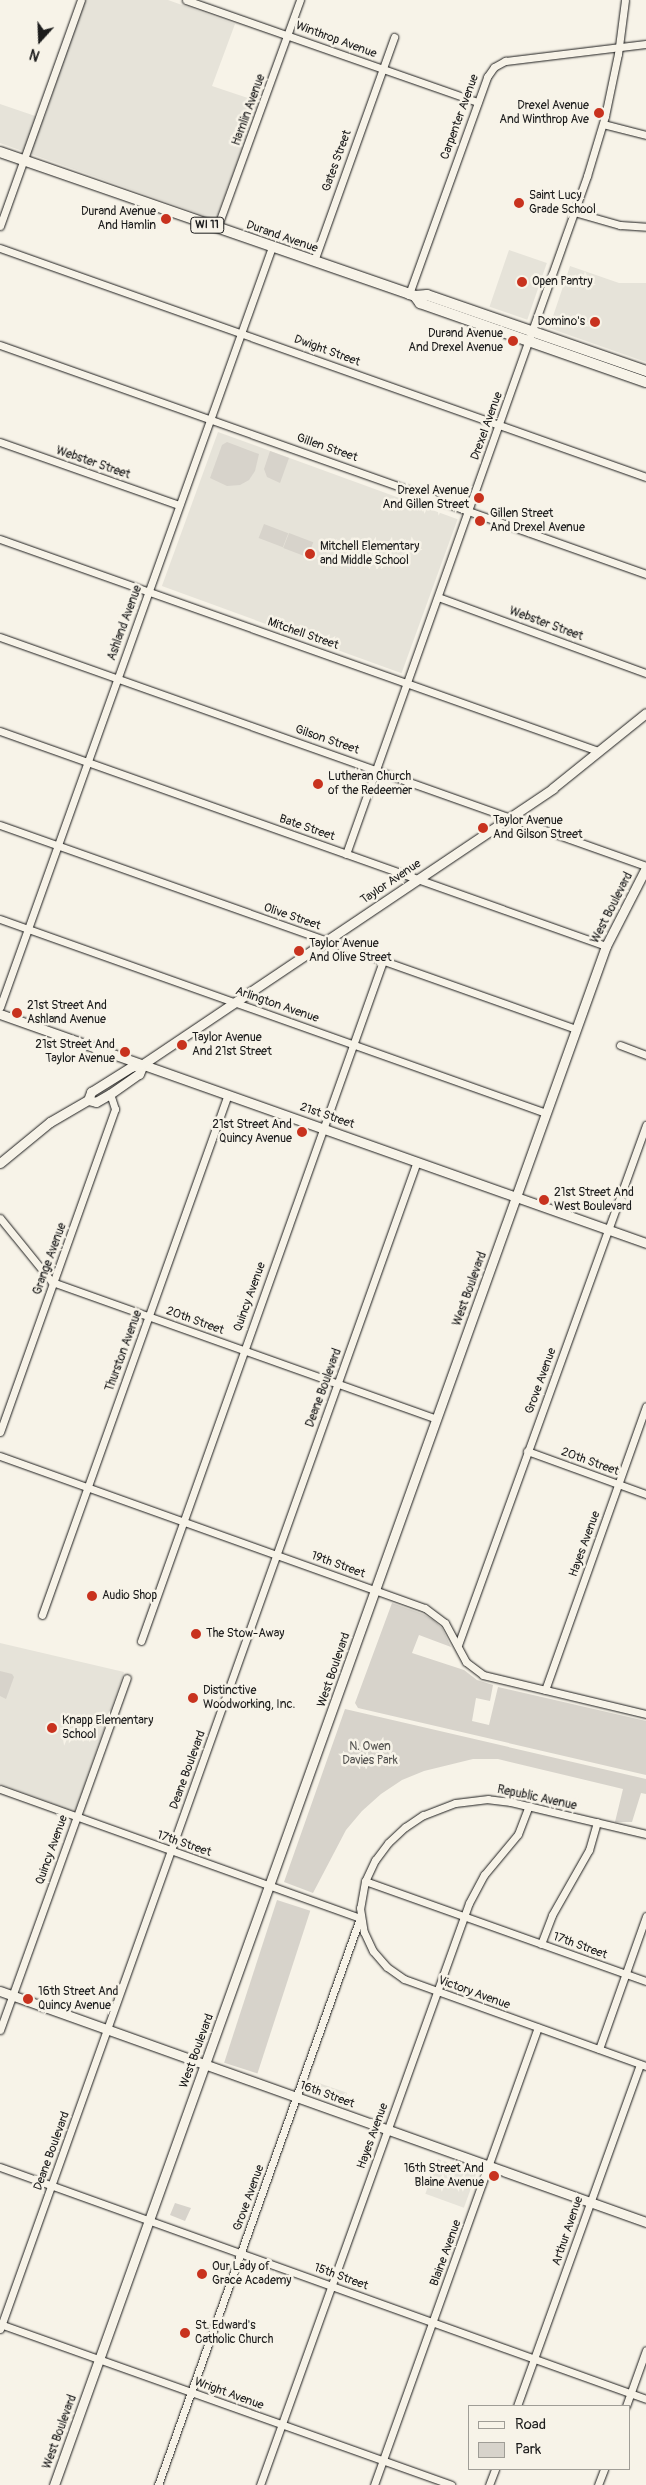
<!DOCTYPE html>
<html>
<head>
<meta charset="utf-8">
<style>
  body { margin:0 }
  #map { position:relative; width:646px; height:2485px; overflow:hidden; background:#f7f3e8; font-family:Pangolin,sans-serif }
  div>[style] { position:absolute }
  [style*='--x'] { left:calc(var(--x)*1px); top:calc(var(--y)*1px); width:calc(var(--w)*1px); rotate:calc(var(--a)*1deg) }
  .built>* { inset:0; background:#e6e3d9; transform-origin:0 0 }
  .green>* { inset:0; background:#d7d3cb; transform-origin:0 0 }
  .roads { filter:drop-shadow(0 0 1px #1c1c1c) drop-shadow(0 0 1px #1c1c1c) }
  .minor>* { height:7px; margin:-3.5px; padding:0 3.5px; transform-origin:3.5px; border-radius:3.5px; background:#f7f3e8 }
  .tertiary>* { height:9px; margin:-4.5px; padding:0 4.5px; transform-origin:4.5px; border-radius:4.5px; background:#f7f3e8 }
  .primary>* { height:10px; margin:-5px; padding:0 5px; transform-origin:5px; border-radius:5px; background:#f7f3e8 }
  .dots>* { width:14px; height:14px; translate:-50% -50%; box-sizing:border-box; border:2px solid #f7f3e8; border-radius:50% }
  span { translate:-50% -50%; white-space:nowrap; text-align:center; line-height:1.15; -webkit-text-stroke:5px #f7f3e8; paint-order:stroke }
  .shield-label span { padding:1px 4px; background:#f7f3e8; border:1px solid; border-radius:4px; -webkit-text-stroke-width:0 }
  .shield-label { font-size:11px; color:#1c1c1c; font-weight:700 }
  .street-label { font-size:12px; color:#1c1c1c }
  .poi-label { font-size:12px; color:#1c1c1c }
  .right { translate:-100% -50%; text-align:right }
  .left { translate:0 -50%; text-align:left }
  .park-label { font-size:12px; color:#545351 }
  .legend { position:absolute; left:468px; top:2405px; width:162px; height:65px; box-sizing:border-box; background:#f7f3e8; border:1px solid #9f9d96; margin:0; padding:6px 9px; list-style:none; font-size:15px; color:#1c1c1c }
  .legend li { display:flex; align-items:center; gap:10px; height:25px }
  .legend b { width:25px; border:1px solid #9f9d96 }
  .north { position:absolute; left:15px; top:15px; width:50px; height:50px; -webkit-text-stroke:4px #f7f3e8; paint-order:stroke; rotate:200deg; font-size:14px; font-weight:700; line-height:20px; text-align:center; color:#1c1c1c }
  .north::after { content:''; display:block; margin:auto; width:18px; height:22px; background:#1c1c1c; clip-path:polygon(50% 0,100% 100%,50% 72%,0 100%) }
</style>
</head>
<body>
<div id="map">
  <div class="built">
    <i style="clip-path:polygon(84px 0,168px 0,235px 24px,212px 86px,260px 102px,217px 216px,209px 217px,0 143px,0 104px,44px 119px)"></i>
    <i style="left:509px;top:250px;width:40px;height:60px;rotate:19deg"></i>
    <i style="clip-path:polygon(570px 266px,619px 283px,646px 283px,646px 362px,549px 328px)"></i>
    <i style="left:218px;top:432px;width:255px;height:164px;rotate:20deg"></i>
    <i style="clip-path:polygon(0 1643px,124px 1672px,76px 1809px,73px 1811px,0 1784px)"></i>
    <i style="left:313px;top:2081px;width:36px;height:13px;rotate:19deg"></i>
    <i style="left:438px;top:2159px;width:41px;height:37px;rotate:20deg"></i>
  </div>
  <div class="green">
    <i style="clip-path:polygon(227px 442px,259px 454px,255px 471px,249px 480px,240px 485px,227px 486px,210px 478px,222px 445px)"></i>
    <i style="clip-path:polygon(270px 451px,289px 458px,280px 483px,267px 477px,264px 469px)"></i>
    <i style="left:264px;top:524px;width:26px;height:15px;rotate:21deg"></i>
    <i style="left:289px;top:533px;width:26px;height:16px;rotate:21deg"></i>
    <i style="clip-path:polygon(392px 1603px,423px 1614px,433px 1620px,442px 1628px,451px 1647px,419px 1635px,412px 1653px,464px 1670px,477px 1680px,493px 1685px,490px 1701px,476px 1698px,472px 1721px,489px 1725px,498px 1687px,646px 1721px,646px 1775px,358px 1708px,355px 1703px)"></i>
    <i style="clip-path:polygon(0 1671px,12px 1674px,14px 1677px,6px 1699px,0 1696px)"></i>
    <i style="clip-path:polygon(345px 1709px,646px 1779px,646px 1794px,641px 1793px,632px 1822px,615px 1822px,623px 1789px,498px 1759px,473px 1759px,424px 1771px,402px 1780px,381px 1794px,362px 1811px,346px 1830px,313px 1893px,284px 1882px)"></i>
    <i style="left:277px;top:1900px;width:35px;height:171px;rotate:18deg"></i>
    <i style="clip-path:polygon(175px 2203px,191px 2208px,185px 2221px,170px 2215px)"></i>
  </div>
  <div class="roads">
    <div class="minor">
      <i style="--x:186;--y:0;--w:309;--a:19.3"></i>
      <i style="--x:603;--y:124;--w:44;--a:14.3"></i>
      <i style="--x:574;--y:212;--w:48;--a:15.8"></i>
      <i style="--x:620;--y:225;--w:26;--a:4"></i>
      <i style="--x:0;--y:226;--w:240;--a:-70.3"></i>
      <i style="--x:217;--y:228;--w:243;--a:-70"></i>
      <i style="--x:0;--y:248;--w:685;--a:19.52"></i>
      <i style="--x:314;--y:261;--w:238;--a:-70.3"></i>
      <i style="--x:409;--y:294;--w:231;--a:-70.2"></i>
      <i style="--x:487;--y:77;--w:12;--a:-55"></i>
      <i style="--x:494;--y:67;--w:13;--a:-29"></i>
      <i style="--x:505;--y:61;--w:142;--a:-6.9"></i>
      <i style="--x:0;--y:345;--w:685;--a:19.52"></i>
      <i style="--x:0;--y:442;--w:190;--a:19.4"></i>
      <i style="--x:0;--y:539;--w:634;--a:19.52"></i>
      <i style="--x:438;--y:597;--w:221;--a:20.1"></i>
      <i style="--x:0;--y:637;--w:685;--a:19.52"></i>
      <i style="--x:0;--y:731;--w:643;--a:19.53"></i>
      <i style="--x:0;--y:825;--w:611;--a:19.5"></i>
      <i style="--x:346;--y:854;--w:720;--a:-70.43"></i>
      <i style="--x:587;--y:176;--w:63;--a:-73.3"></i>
      <i style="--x:605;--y:116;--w:63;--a:-78.2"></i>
      <i style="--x:618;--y:54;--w:54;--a:-82.6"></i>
      <i style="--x:0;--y:919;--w:579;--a:19.56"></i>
      <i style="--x:0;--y:1007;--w:807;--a:-70.31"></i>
      <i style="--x:620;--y:1045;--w:28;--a:21"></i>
      <i style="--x:0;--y:1218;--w:82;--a:50.9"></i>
      <i style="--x:52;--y:1282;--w:408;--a:19.6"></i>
      <i style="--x:0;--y:1432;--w:343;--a:-70.4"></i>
      <i style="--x:115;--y:1109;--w:16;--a:-108"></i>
      <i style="--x:527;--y:1451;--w:127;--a:19.9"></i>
      <i style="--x:0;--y:1456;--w:451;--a:19.7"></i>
      <i style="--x:425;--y:1608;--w:25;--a:37"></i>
      <i style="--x:445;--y:1623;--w:44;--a:61.7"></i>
      <i style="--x:466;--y:1662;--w:21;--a:37"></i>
      <i style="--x:483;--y:1675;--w:168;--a:13.5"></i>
      <i style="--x:42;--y:1615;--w:553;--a:-70.35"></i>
      <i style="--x:141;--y:1641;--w:722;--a:-70.41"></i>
      <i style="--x:458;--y:1645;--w:553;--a:-70.12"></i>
      <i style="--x:545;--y:1690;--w:301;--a:-70.4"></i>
      <i style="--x:0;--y:1789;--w:382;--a:19.7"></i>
      <i style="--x:360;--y:1918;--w:602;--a:109.61"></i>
      <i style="--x:646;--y:1834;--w:139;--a:-166.7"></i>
      <i style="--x:511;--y:1802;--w:23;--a:-173"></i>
      <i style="--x:488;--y:1799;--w:33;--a:173"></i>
      <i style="--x:455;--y:1803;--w:34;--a:159"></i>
      <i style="--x:423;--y:1815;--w:22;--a:146"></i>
      <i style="--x:405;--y:1827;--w:23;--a:137"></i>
      <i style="--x:388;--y:1843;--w:21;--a:127"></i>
      <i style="--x:375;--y:1860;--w:23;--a:115"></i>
      <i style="--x:365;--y:1881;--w:27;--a:100"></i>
      <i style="--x:360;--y:1908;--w:24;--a:81"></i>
      <i style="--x:364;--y:1932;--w:21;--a:65"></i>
      <i style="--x:373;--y:1951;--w:21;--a:49"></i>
      <i style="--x:387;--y:1967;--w:21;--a:35"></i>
      <i style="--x:404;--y:1979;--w:257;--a:19.8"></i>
      <i style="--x:365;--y:1881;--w:298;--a:19.6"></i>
      <i style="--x:541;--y:1944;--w:31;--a:-69"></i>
      <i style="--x:552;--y:1915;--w:75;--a:-60.4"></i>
      <i style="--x:589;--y:1850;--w:29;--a:-74"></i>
      <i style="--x:0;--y:2030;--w:374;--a:-70.2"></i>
      <i style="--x:599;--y:2049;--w:141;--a:-70.5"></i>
      <i style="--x:0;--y:2167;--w:686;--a:19.75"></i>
      <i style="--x:0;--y:2324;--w:479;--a:19.6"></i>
      <i style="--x:0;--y:2329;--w:1240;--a:-70.35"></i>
      <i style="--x:517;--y:2406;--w:363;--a:-70.2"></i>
      <i style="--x:626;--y:2406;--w:59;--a:-70.3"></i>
      <i style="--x:260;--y:2485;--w:618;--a:-70.25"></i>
      <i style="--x:469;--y:1903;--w:32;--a:-62"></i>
      <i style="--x:484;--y:1875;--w:53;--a:-50.3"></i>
      <i style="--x:518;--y:1834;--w:30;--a:-69"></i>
      <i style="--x:374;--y:2485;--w:486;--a:-70.3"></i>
      <i style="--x:489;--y:2485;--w:17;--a:-69"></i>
      <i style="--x:598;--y:2485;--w:17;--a:-69"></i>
    </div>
    <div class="tertiary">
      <i style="--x:0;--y:1014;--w:685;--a:19.52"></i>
      <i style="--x:88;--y:1100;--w:8;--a:14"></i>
      <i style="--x:96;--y:1102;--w:16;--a:-30"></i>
      <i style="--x:110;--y:1094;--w:35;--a:-35"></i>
      <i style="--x:139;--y:1074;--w:11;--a:-68"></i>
      <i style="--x:0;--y:1163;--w:65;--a:-39.4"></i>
      <i style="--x:50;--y:1122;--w:44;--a:-30.1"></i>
      <i style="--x:88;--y:1100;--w:9;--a:-69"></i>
      <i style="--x:91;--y:1092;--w:47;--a:-32"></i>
      <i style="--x:131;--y:1067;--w:12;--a:-14"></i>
      <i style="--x:143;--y:1064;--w:494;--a:-33.9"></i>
      <i style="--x:553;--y:788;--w:119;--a:-38.9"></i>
      <i style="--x:0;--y:1991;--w:686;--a:19.68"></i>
      <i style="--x:54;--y:2485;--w:1635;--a:-70.27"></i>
      <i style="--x:606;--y:946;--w:88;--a:-62.9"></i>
    </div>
    <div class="primary">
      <i style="--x:0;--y:152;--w:433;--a:19.1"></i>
      <i style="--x:409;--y:294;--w:6;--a:18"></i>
      <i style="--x:415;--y:296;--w:9;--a:54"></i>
      <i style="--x:420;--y:303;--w:239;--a:19.3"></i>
      <i style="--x:415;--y:296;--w:12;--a:-5"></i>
      <i style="--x:427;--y:295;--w:232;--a:19.1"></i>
    </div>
  </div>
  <div class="dots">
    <i style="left:599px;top:113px;background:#c8321e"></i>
    <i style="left:519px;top:203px;background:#c8321e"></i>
    <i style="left:166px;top:219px;background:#c8321e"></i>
    <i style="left:522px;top:282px;background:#c8321e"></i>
    <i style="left:595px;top:322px;background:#c8321e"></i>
    <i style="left:513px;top:341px;background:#c8321e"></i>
    <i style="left:479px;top:498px;background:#c8321e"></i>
    <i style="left:480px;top:521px;background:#c8321e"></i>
    <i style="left:310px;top:554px;background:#c8321e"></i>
    <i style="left:318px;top:784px;background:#c8321e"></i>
    <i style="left:483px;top:828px;background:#c8321e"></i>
    <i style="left:299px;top:951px;background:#c8321e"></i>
    <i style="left:17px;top:1013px;background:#c8321e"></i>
    <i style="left:182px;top:1045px;background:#c8321e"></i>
    <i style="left:125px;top:1052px;background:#c8321e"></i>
    <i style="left:302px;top:1132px;background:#c8321e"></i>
    <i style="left:544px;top:1200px;background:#c8321e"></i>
    <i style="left:92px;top:1596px;background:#c8321e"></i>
    <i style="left:196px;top:1634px;background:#c8321e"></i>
    <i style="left:193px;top:1698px;background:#c8321e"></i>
    <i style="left:52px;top:1728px;background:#c8321e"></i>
    <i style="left:28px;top:1999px;background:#c8321e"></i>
    <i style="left:494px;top:2176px;background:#c8321e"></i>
    <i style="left:202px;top:2274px;background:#c8321e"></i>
    <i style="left:185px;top:2333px;background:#c8321e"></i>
  </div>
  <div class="shield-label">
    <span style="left:207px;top:225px">WI 11</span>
  </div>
  <div class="street-label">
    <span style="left:336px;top:40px;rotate:20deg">Winthrop Avenue</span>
    <span style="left:249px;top:110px;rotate:-70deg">Hamlin Avenue</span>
    <span style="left:460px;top:117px;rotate:-70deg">Carpenter Avenue</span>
    <span style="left:337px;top:161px;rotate:-70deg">Gates Street</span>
    <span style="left:282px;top:237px;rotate:19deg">Durand Avenue</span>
    <span style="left:327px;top:351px;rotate:20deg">Dwight Street</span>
    <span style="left:487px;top:426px;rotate:-70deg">Drexel Avenue</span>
    <span style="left:327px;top:448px;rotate:19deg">Gillen Street</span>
    <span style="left:93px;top:463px;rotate:19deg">Webster Street</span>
    <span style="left:125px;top:623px;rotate:-70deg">Ashland Avenue</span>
    <span style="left:546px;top:624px;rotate:20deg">Webster Street</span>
    <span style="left:303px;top:634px;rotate:19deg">Mitchell Street</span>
    <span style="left:327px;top:740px;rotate:19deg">Gilson Street</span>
    <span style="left:307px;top:828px;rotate:19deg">Bate Street</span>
    <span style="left:391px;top:882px;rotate:-34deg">Taylor Avenue</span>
    <span style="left:612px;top:908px;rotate:-63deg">West Boulevard</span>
    <span style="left:292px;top:917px;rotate:19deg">Olive Street</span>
    <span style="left:277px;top:1005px;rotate:19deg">Arlington Avenue</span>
    <span style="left:327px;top:1116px;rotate:19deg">21st Street</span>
    <span style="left:50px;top:1259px;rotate:-70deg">Grange Avenue</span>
    <span style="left:470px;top:1289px;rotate:-70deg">West Boulevard</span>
    <span style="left:250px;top:1297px;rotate:-70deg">Quincy Avenue</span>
    <span style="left:195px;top:1321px;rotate:20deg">20th Street</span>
    <span style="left:124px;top:1351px;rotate:-70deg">Thurston Avenue</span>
    <span style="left:541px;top:1381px;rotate:-70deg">Grove Avenue</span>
    <span style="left:324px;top:1388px;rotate:-70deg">Deane Boulevard</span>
    <span style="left:590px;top:1462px;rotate:20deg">20th Street</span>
    <span style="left:585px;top:1544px;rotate:-70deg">Hayes Avenue</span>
    <span style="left:338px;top:1565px;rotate:20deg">19th Street</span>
    <span style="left:334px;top:1670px;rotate:-71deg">West Boulevard</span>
    <span style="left:188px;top:1770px;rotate:-70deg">Deane Boulevard</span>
    <span style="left:537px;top:1798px;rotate:12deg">Republic Avenue</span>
    <span style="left:184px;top:1844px;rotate:19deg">17th Street</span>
    <span style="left:52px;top:1850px;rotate:-70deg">Quincy Avenue</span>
    <span style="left:580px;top:1946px;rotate:20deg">17th Street</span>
    <span style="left:474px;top:1993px;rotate:20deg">Victory Avenue</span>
    <span style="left:197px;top:2051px;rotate:-70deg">West Boulevard</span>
    <span style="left:327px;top:2095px;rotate:20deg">16th Street</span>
    <span style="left:373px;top:2136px;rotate:-70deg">Hayes Avenue</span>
    <span style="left:52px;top:2151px;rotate:-70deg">Deane Boulevard</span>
    <span style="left:249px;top:2198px;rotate:-70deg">Grove Avenue</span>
    <span style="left:568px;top:2231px;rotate:-71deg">Arthur Avenue</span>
    <span style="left:446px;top:2253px;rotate:-70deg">Blaine Avenue</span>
    <span style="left:341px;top:2277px;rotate:20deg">15th Street</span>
    <span style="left:229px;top:2394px;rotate:20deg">Wright Avenue</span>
    <span style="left:60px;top:2432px;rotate:-70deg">West Boulevard</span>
  </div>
  <div class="poi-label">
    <span class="right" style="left:589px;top:113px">Drexel Avenue<br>And Winthrop Ave</span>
    <span class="left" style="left:529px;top:203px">Saint Lucy<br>Grade School</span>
    <span class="right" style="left:156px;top:219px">Durand Avenue<br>And Hamlin</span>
    <span class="left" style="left:532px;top:282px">Open Pantry</span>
    <span class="right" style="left:585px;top:322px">Domino's</span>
    <span class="right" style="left:503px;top:341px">Durand Avenue<br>And Drexel Avenue</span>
    <span class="right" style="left:469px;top:498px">Drexel Avenue<br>And Gillen Street</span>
    <span class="left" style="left:490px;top:521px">Gillen Street<br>And Drexel Avenue</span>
    <span class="left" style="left:320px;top:554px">Mitchell Elementary<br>and Middle School</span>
    <span class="left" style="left:328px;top:784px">Lutheran Church<br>of the Redeemer</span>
    <span class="left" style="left:493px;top:828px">Taylor Avenue<br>And Gilson Street</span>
    <span class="left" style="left:309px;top:951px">Taylor Avenue<br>And Olive Street</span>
    <span class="left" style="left:27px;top:1013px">21st Street And<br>Ashland Avenue</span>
    <span class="left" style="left:192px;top:1045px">Taylor Avenue<br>And 21st Street</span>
    <span class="right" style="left:115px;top:1052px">21st Street And<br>Taylor Avenue</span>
    <span class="right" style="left:292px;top:1132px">21st Street And<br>Quincy Avenue</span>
    <span class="left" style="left:554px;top:1200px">21st Street And<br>West Boulevard</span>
    <span class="left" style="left:102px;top:1596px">Audio Shop</span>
    <span class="left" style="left:206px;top:1634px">The Stow-Away</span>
    <span class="left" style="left:203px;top:1698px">Distinctive<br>Woodworking, Inc.</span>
    <span class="left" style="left:62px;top:1728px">Knapp Elementary<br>School</span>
    <span class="left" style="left:38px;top:1999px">16th Street And<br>Quincy Avenue</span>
    <span class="right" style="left:484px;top:2176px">16th Street And<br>Blaine Avenue</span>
    <span class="left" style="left:212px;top:2274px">Our Lady of<br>Grace Academy</span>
    <span class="left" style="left:195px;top:2333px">St. Edward's<br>Catholic Church</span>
  </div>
  <div class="park-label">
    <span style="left:370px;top:1754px">N. Owen<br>Davies Park</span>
  </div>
  <ul class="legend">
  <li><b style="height:6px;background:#f7f3e8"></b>Road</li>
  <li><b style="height:14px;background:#d7d3cb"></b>Park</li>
  </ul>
  <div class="north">N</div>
</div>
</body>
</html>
